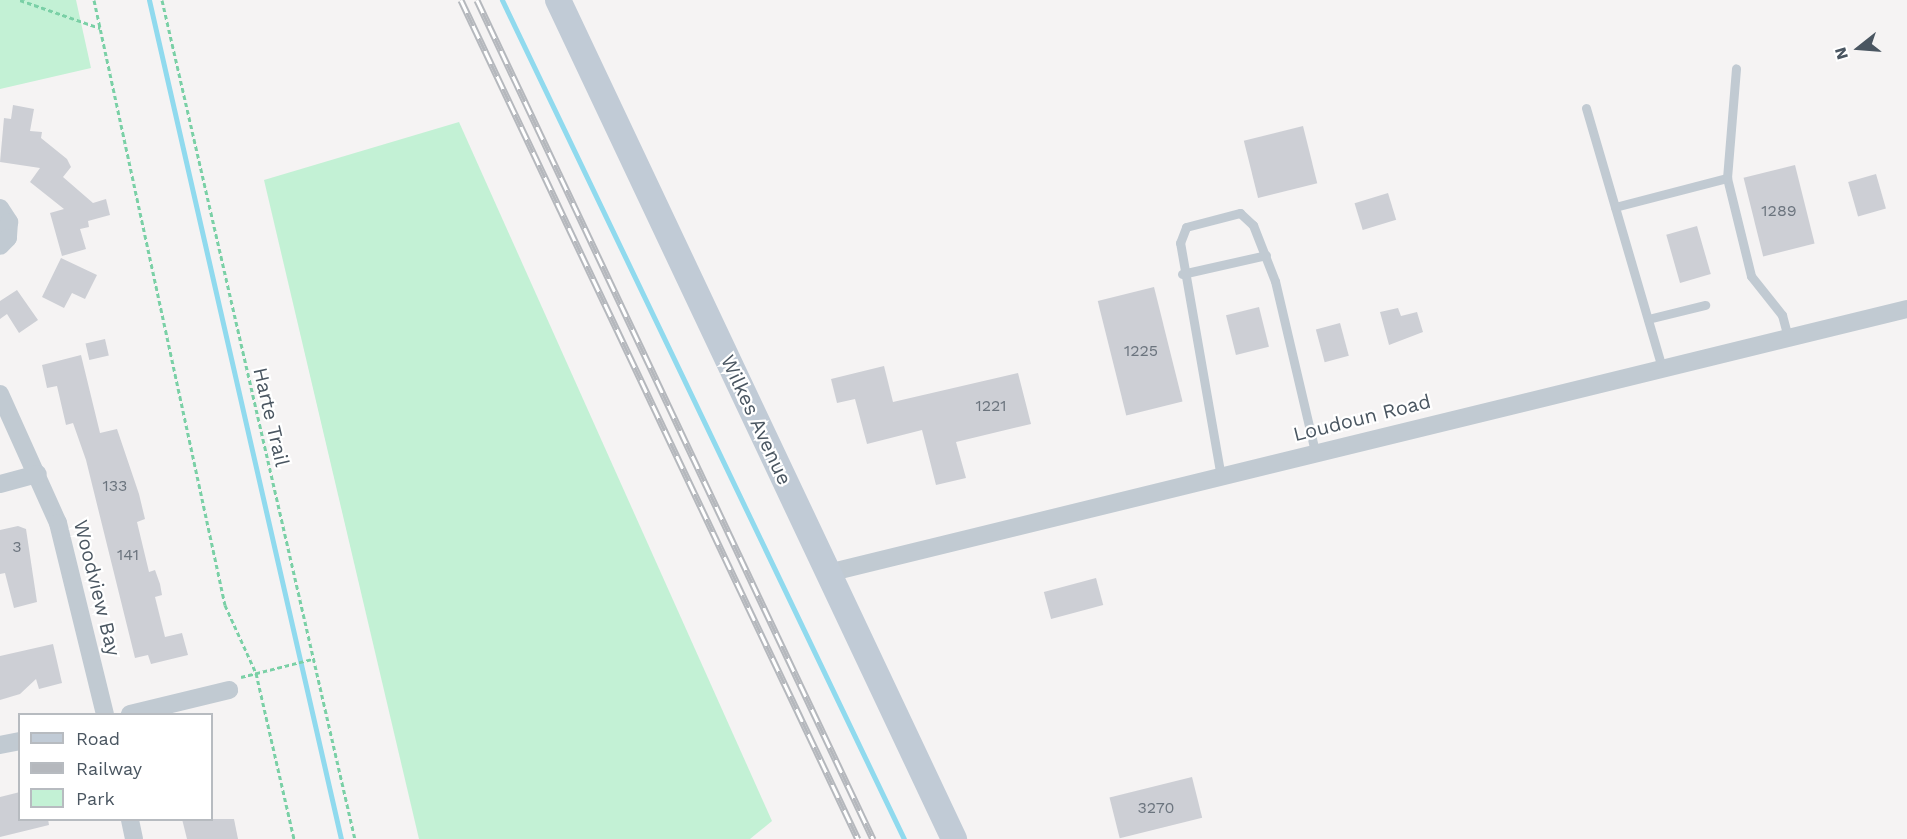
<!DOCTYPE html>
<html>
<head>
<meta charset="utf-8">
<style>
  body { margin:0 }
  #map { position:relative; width:1907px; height:839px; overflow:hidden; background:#f5f3f3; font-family:"Work Sans",sans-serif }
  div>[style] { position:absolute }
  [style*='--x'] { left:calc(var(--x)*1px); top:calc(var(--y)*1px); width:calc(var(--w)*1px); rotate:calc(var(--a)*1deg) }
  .green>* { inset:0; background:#c3f1d5 }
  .stream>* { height:5px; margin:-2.5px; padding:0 2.5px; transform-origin:2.5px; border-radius:2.5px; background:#90daee }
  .building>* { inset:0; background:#cdcfd5; transform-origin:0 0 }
  .path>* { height:3px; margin-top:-1.5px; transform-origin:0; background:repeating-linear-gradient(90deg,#7ad0a6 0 4.5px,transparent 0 7.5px) }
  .service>* { height:9px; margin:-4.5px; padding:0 4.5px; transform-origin:4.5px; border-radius:4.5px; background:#c1cad2 }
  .minor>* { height:18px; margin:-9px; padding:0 9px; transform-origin:9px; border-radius:9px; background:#c1cad2 }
  .secondary>* { height:26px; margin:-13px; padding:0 13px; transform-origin:13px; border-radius:13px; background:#c1cbd6 }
  .rail>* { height:7px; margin-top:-3.5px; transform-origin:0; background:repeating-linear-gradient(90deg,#fff 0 14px,#b5b8bd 0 28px); box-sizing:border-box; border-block:2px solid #b5b8bd }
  span { translate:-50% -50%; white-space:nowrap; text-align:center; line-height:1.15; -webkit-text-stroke:4.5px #fff; paint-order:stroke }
  .number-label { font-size:16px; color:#6b747e }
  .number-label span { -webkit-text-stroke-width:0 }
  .street-label { font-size:20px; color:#4a5661 }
  .legend { position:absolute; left:18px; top:713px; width:195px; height:108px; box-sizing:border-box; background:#fff; border:2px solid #b7bbc0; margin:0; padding:8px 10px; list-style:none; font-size:18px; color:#4a5661 }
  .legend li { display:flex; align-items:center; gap:12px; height:30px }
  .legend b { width:30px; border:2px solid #b7bbc0 }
  .north { position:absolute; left:1829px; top:18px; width:60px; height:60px; -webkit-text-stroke:4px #fff; paint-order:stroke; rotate:253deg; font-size:16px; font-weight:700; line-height:24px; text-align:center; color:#4a5661 }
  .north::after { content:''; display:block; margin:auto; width:21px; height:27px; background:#4a5661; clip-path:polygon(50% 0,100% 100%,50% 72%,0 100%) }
</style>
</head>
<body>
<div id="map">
  <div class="green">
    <i style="clip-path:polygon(0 0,76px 0,91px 68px,0 89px)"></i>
    <i style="clip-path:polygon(459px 122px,772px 821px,750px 839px,419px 839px,264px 180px)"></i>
  </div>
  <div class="stream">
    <i style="--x:149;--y:0;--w:861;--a:77.11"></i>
    <i style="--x:502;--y:0;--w:930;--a:64.4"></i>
  </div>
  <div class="building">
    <i style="clip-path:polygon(13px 105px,34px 109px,30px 131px,42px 132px,41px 138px,67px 159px,71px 167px,63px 177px,93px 203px,106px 199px,110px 215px,88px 221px,89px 227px,80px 229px,86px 249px,62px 256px,50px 213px,64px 209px,30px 182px,40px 168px,0 162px,4px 118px,11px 119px)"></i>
    <i style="left:1303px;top:126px;width:59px;height:61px;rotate:76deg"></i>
    <i style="left:1795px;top:165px;width:81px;height:53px;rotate:76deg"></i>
    <i style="left:1876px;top:174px;width:36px;height:29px;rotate:74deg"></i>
    <i style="left:1388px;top:193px;width:28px;height:35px;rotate:73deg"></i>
    <i style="left:1697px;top:226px;width:50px;height:32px;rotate:74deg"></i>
    <i style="clip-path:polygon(61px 258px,97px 275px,85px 299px,72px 293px,64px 308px,42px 297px)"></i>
    <i style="left:1154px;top:287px;width:118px;height:58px;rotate:76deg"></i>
    <i style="clip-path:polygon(17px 290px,38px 320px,19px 333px,7px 314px,0 319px,0 301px)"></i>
    <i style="left:1259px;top:307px;width:41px;height:34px;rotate:76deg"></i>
    <i style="clip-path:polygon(1398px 308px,1401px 316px,1417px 312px,1423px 332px,1389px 345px,1380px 312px)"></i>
    <i style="left:1340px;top:323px;width:34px;height:25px;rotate:75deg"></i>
    <i style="left:105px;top:339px;width:17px;height:20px;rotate:77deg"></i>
    <i style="clip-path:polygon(81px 355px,100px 433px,117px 429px,139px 494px,145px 519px,137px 522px,149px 572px,155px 570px,160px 584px,162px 595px,155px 597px,165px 637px,182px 633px,188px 655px,151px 664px,148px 655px,135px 658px,86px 460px,73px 423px,66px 425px,57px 386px,47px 388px,42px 365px)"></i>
    <i style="clip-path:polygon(884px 366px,893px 402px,1018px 373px,1031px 424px,956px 442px,966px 478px,936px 485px,922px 430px,867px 444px,855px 399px,837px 403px,831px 379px)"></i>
    <i style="clip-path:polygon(18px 526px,26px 529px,37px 602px,14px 608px,5px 573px,0 574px,0 530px)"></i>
    <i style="left:1096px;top:578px;width:28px;height:54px;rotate:75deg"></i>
    <i style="clip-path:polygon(53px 644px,62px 683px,39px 689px,36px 679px,20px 694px,0 700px,0 656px)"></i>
    <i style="left:1192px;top:777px;width:42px;height:85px;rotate:76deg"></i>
    <i style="clip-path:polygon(20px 792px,20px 819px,48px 819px,49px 825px,0 837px,0 797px)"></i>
    <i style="clip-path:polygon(182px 819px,234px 819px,238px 839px,187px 839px)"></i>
  </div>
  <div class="path">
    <i style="--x:20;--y:0;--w:85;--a:19.3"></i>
    <i style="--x:94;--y:0;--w:619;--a:77.78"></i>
    <i style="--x:225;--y:605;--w:75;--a:65.5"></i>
    <i style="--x:256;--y:673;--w:170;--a:77.1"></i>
    <i style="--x:162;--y:0;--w:861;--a:77.05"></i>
    <i style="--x:241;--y:677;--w:73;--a:-14.2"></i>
  </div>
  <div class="service">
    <i style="--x:1586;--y:108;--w:271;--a:73.7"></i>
    <i style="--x:1727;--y:178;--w:101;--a:76.2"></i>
    <i style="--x:1751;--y:276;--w:50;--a:51.5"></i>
    <i style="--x:1782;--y:315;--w:24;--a:75"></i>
    <i style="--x:1615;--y:207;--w:116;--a:-14.5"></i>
    <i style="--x:1727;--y:178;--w:110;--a:-85.3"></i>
    <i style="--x:1182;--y:274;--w:86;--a:-12.7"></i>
    <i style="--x:1648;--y:319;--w:59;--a:-13.8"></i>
    <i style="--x:1221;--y:477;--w:238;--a:-99.9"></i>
    <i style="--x:1180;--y:243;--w:17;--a:-69"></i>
    <i style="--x:1186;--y:227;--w:56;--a:-14.5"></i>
    <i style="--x:1240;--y:213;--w:18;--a:43"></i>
    <i style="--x:1253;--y:225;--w:60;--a:68.6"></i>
    <i style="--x:1275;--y:281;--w:176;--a:76.8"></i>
  </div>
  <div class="minor">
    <i style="--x:0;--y:208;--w:17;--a:57"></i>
    <i style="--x:9;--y:222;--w:16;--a:94"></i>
    <i style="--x:8;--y:238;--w:11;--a:135"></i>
    <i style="--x:0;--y:394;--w:141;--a:65.8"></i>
    <i style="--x:58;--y:523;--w:197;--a:76.2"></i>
    <i style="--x:0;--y:484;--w:39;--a:-15"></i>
    <i style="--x:828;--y:573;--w:1111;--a:-13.75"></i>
    <i style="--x:130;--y:714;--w:102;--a:-13.6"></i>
    <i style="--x:0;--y:745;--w:20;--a:-11"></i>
    <i style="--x:130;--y:820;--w:19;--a:78"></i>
  </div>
  <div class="secondary">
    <i style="--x:558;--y:0;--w:928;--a:64.73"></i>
  </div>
  <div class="rail">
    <i style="--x:461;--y:0;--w:928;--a:64.68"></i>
    <i style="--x:477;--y:0;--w:928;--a:64.73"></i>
  </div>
  <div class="number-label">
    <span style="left:1779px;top:211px">1289</span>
    <span style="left:1141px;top:351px">1225</span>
    <span style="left:991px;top:406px">1221</span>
    <span style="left:115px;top:486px">133</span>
    <span style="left:17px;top:547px">3</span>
    <span style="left:128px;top:555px">141</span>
    <span style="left:1156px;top:808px">3270</span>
  </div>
  <div class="street-label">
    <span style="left:271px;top:417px;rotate:77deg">Harte Trail</span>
    <span style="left:1362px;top:418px;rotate:-14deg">Loudoun Road</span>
    <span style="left:756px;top:420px;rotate:65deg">Wilkes Avenue</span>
    <span style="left:97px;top:588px;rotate:76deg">Woodview Bay</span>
  </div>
  <ul class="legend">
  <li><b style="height:8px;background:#c1cbd6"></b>Road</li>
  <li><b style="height:8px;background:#b5b8bd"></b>Railway</li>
  <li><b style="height:16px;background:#c3f1d5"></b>Park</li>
  </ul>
  <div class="north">N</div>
</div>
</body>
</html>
